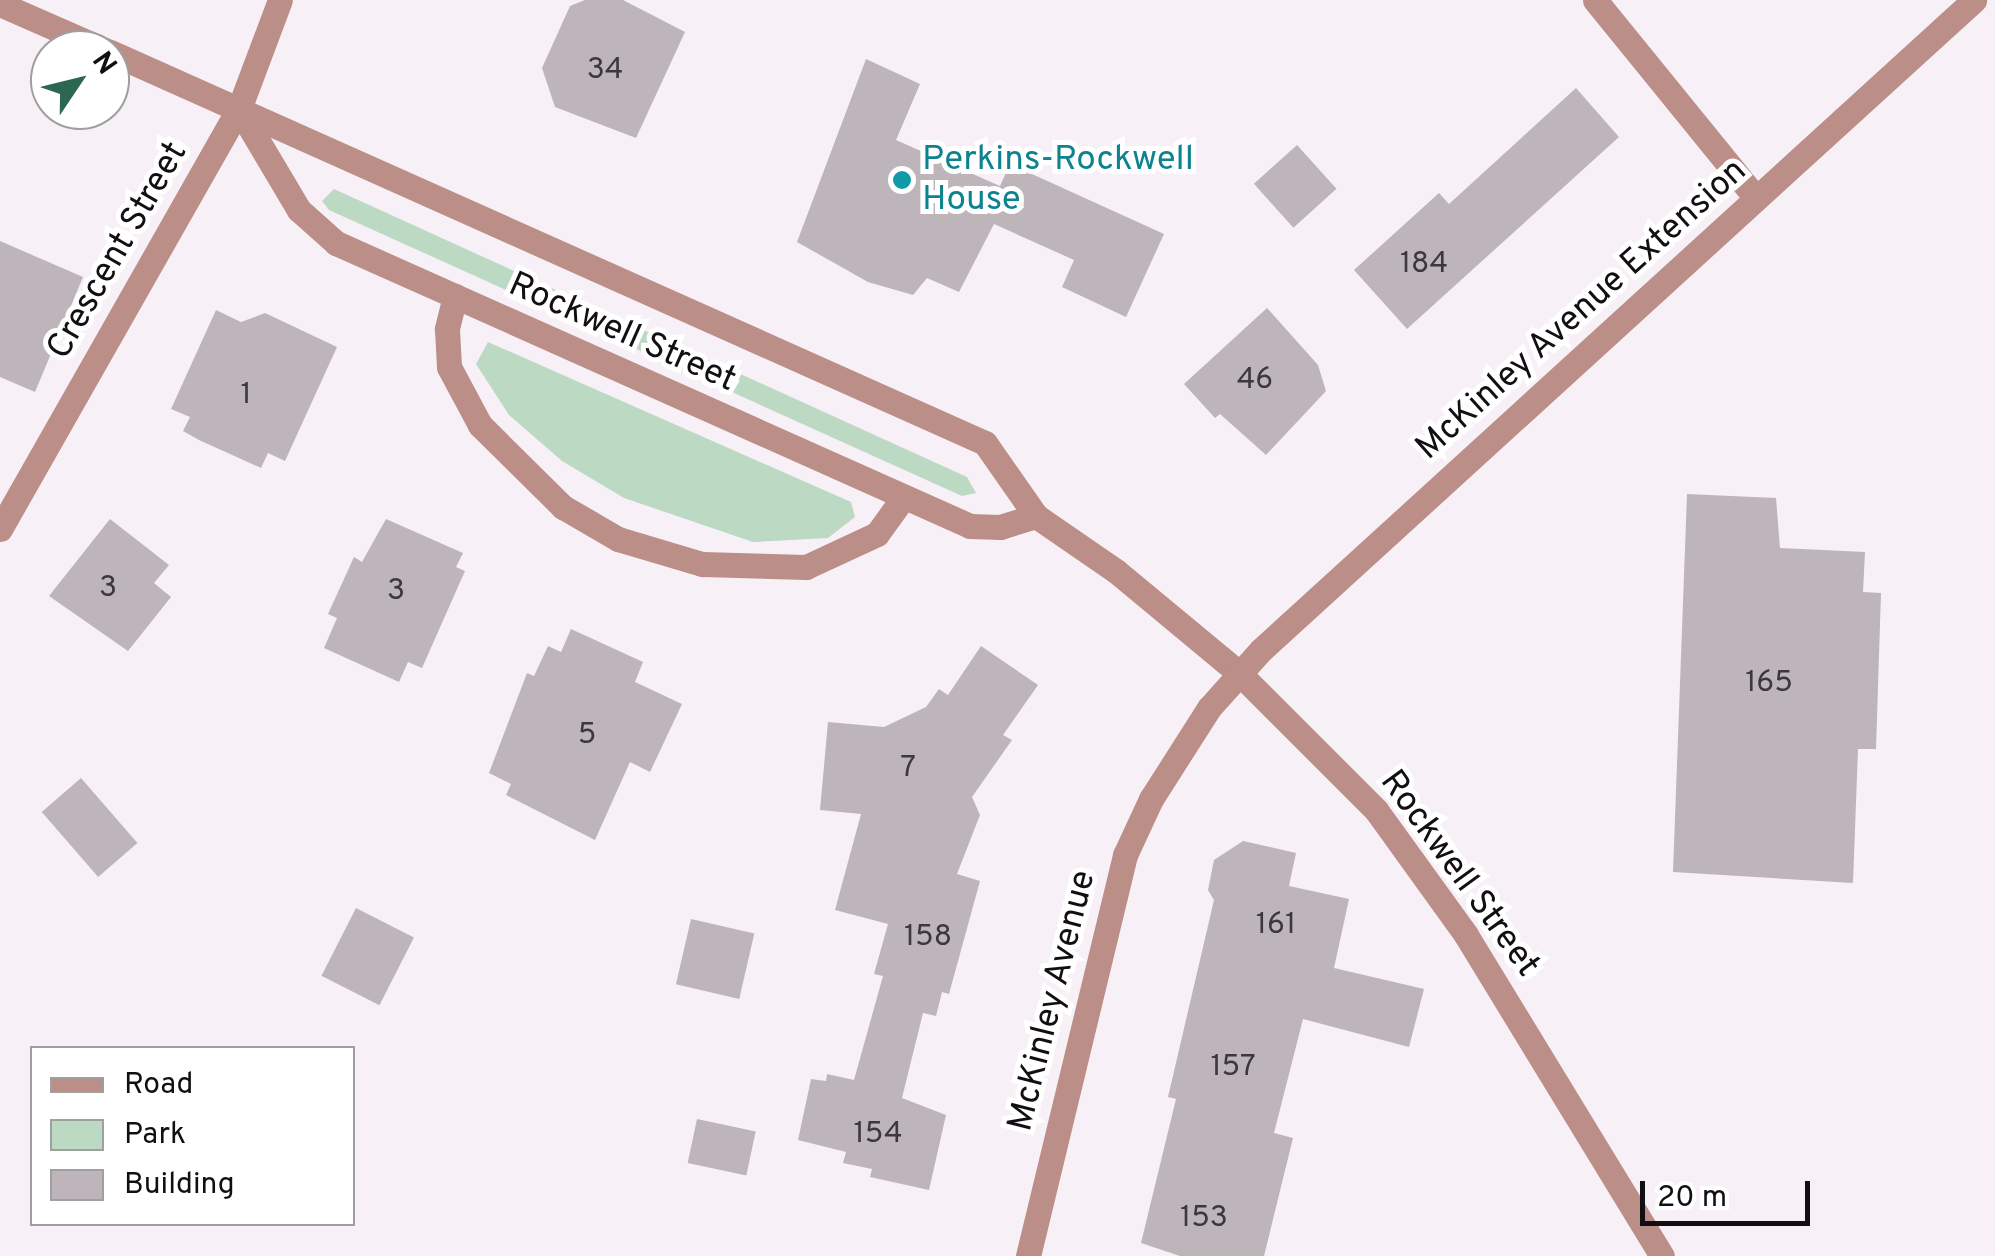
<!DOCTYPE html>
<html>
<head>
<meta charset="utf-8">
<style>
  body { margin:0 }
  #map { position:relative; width:1995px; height:1256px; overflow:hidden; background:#f8f0f7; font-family:Overpass,sans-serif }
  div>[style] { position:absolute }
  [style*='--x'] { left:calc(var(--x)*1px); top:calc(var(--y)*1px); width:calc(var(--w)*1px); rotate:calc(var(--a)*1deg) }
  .green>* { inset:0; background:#bcd9c4 }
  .building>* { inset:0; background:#bdb5ba; transform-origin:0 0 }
  .minor>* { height:25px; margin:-12.5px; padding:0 12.5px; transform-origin:12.5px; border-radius:12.5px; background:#bb8e87 }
  .dots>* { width:28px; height:28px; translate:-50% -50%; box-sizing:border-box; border:5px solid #fff; border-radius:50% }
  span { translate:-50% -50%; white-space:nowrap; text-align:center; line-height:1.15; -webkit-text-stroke:10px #fff; paint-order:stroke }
  .number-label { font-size:30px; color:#3c383b }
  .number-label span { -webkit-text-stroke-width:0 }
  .culture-label { font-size:35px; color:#0d838f }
  .left { translate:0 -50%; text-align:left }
  .street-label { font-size:35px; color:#110f11 }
  .legend { position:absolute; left:30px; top:1046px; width:325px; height:180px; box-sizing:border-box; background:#fff; border:2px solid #a09fa0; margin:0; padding:12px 18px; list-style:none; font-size:30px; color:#110f11 }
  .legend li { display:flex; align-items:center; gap:20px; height:50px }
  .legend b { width:50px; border:2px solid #a09fa0 }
  .north { position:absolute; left:30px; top:30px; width:100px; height:100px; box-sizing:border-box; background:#fff; border:2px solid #a09fa0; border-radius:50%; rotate:55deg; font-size:28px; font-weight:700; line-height:40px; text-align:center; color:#110f11 }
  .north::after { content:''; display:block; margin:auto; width:35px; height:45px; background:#2c6751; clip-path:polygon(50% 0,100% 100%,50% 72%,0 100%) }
  .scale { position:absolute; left:1640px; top:1181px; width:170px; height:45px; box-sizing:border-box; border:5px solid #110f11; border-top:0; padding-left:12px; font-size:30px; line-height:35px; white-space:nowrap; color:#110f11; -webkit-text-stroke:8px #fff; paint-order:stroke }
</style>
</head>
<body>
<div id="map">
  <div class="green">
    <i style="clip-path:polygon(334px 189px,967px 477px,976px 493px,962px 496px,329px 210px,322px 201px)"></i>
    <i style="clip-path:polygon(488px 342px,851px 502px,855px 517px,828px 538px,753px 542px,624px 498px,562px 461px,509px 415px,476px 364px)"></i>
  </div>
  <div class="building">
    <i style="clip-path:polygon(585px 0,623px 0,685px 32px,636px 138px,555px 107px,542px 68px,570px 6px)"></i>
    <i style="clip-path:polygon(866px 59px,920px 84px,896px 140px,1000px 186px,1010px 164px,1164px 234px,1126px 317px,1062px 287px,1074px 260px,994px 224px,959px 292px,927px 278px,913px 295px,868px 282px,797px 242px)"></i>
    <i style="clip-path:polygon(1576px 88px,1619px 137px,1407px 329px,1354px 270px,1439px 193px,1449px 204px)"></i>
    <i style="left:1297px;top:145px;width:59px;height:58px;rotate:48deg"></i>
    <i style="clip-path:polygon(0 241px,83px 277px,35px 392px,0 377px)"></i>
    <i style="clip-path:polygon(1267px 308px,1318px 365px,1326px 391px,1266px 455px,1220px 414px,1215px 418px,1184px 384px)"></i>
    <i style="clip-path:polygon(216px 310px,241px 322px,265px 313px,337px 347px,285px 461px,268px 453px,261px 468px,199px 440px,183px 431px,190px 417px,171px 409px)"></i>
    <i style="clip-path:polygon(1687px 494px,1776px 498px,1780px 548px,1865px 552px,1863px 592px,1881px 593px,1876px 749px,1858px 749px,1853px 883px,1673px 872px)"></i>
    <i style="clip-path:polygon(110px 519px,169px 565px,154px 583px,171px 597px,128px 651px,49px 596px)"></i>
    <i style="clip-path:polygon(386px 519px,463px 553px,456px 567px,465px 571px,422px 668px,408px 662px,399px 682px,324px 648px,337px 618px,328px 614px,354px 557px,362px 562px)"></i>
    <i style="clip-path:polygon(571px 629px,643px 662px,635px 682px,682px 704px,650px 772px,630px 762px,595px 840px,506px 795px,511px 784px,489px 773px,527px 673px,534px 676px,548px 646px,561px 652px)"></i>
    <i style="clip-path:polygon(981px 646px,1038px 685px,1003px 735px,1012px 740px,972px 797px,980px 815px,957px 874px,980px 881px,949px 994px,942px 992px,936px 1016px,923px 1013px,902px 1098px,946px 1115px,929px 1190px,870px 1177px,872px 1169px,843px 1163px,846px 1152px,798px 1140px,811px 1079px,826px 1081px,827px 1074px,854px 1080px,883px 976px,874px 974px,888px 924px,835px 910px,861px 814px,820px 810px,828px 722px,884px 727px,926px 707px,939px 689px,948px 695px)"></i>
    <i style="left:81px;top:778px;width:86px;height:52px;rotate:49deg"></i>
    <i style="clip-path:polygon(1243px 841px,1296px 853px,1289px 886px,1349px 899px,1334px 968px,1424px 989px,1409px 1047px,1303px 1019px,1274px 1133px,1293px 1138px,1264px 1256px,1180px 1256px,1141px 1243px,1176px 1099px,1168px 1097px,1214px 900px,1208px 890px,1214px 860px)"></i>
    <i style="left:356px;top:908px;width:65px;height:76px;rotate:27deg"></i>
    <i style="left:691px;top:919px;width:65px;height:67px;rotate:13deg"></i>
    <i style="left:697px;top:1119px;width:60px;height:45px;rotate:12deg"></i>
  </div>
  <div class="minor">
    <i style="--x:1595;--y:0;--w:255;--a:50.9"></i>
    <i style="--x:0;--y:4;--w:115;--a:23.7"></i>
    <i style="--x:110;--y:52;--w:958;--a:24.08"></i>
    <i style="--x:985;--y:443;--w:89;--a:55.1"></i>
    <i style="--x:1036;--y:516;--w:97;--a:34.5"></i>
    <i style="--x:1116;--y:571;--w:160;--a:39.7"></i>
    <i style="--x:1239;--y:673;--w:194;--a:45"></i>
    <i style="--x:1376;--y:810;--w:154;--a:54.2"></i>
    <i style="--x:1466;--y:935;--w:376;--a:58.6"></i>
    <i style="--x:239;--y:109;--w:117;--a:59.3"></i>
    <i style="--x:299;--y:210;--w:50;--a:41.7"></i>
    <i style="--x:336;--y:243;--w:694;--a:24.05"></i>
    <i style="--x:970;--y:526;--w:30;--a:2"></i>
    <i style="--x:1000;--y:527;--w:38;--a:-17"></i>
    <i style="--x:455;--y:296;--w:34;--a:104"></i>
    <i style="--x:447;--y:329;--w:38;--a:87"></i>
    <i style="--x:449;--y:367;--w:66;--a:61.9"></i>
    <i style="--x:480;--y:425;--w:117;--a:44.7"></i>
    <i style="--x:563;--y:507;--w:64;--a:30.2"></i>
    <i style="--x:618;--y:539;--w:88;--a:16.6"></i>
    <i style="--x:702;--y:564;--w:104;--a:1.7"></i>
    <i style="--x:806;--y:567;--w:78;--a:-24.9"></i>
    <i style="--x:877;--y:534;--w:44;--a:-54.2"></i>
    <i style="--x:0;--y:529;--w:483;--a:-60.4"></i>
    <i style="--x:239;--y:109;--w:116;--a:-69.4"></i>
    <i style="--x:1028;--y:1256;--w:413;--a:-76.4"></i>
    <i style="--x:1125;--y:855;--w:62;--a:-65.1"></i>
    <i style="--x:1151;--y:799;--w:108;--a:-57.5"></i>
    <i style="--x:1209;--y:708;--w:78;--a:-48.1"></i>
    <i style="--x:1261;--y:650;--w:965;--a:-42.35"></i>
  </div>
  <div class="dots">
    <i style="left:902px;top:180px;background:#0f9aa8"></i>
  </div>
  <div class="number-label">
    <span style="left:605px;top:71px">34</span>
    <span style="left:1424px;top:265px">184</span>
    <span style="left:1255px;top:381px">46</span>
    <span style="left:246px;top:396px">1</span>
    <span style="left:108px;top:589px">3</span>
    <span style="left:396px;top:592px">3</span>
    <span style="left:1769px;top:684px">165</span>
    <span style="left:587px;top:736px">5</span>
    <span style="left:908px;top:769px">7</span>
    <span style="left:1276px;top:926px">161</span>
    <span style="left:928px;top:938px">158</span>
    <span style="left:1233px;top:1068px">157</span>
    <span style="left:878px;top:1135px">154</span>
    <span style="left:1204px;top:1219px">153</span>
  </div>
  <div class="culture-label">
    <span class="left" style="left:922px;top:180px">Perkins-Rockwell<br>House</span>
  </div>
  <div class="street-label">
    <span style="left:118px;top:251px;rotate:-60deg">Crescent Street</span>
    <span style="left:1582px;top:310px;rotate:-42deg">McKinley Avenue Extension</span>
    <span style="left:622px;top:333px;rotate:24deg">Rockwell Street</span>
    <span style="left:1459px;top:874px;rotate:54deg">Rockwell Street</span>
    <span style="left:1053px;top:1001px;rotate:-76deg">McKinley Avenue</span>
  </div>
  <ul class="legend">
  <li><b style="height:12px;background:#bb8e87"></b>Road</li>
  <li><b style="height:28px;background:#bcd9c4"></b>Park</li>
  <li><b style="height:28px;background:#bdb5ba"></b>Building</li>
  </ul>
  <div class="north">N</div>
  <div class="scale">20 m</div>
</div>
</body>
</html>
